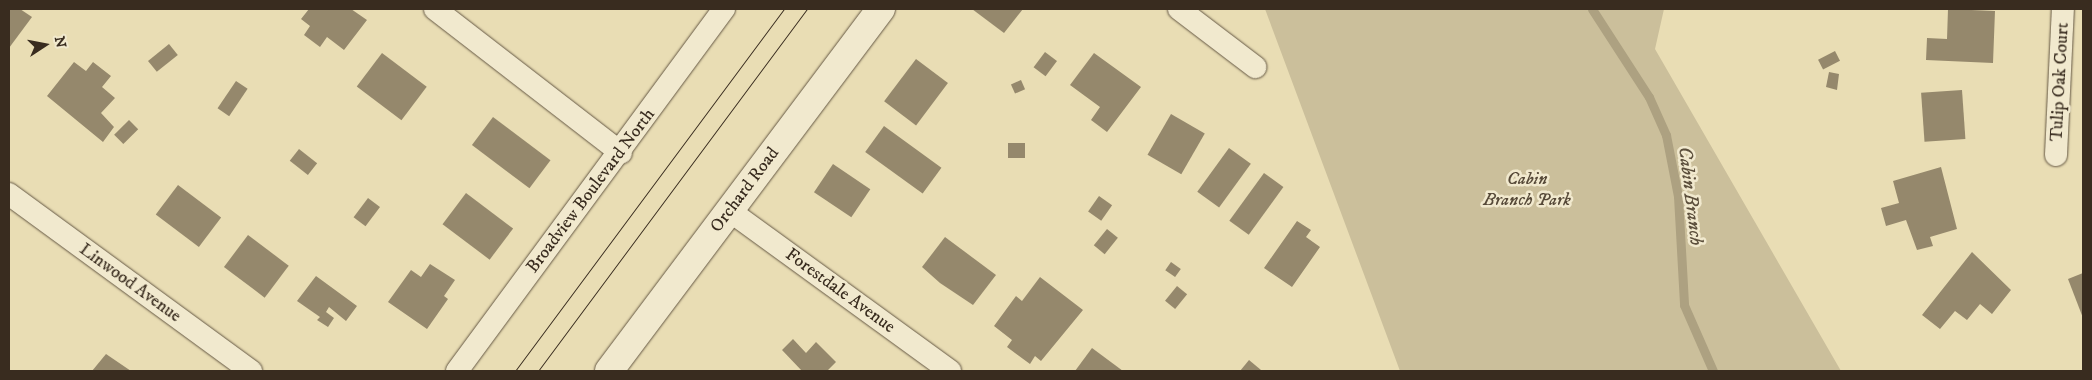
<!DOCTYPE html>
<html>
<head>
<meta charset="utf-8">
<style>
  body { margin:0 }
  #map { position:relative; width:2092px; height:380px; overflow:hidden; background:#e9ddb4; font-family:"IM FELL DW Pica",serif }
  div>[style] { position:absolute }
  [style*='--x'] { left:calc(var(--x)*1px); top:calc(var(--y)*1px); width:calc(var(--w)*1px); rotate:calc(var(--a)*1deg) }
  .green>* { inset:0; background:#cbbf9b }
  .stream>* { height:9px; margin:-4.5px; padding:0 4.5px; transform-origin:4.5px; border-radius:4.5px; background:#ada181 }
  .building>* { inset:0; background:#95886c; transform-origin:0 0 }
  .roads { filter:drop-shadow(0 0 1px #655844) drop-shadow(0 0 1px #655844) }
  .street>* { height:22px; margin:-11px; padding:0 11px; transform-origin:11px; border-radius:11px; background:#f1e9ce }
  .secondary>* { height:28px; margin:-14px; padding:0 14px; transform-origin:14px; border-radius:14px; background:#f1e9ce }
  .tram>* { height:1px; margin:-0.5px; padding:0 0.5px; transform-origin:0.5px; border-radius:0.5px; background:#392c1f }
  span { translate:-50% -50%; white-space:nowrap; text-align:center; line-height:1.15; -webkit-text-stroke:5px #f1e9ce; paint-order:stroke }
  .street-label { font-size:18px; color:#392c1f }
  .park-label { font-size:18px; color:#564938; font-style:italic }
  .water-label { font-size:19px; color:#5c4f3c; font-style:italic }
  .frame { position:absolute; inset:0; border:10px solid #392c1f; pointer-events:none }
  .north { position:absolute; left:20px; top:20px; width:50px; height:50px; -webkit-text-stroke:4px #f1e9ce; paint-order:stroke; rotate:79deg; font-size:14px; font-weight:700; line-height:20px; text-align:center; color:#392c1f }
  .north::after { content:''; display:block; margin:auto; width:18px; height:22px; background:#392c1f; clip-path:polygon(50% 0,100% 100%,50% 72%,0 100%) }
</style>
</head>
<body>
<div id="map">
  <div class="green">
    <i style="clip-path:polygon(1265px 9px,1664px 9px,1655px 49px,1841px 371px,1400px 371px)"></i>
  </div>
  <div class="stream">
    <i style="--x:1592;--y:9;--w:105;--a:57.1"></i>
    <i style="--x:1649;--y:97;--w:42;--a:65.9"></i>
    <i style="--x:1666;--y:135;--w:62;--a:78.9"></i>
    <i style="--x:1678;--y:196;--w:109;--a:86.8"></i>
    <i style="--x:1684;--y:305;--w:72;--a:66.3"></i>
  </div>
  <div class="building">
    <i style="clip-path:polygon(9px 9px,20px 9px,32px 17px,9px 48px)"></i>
    <i style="clip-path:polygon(309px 9px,351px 9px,367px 20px,344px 50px,327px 37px,320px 47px,304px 35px,310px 26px,301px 19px)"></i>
    <i style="clip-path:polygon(972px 9px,1023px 9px,1004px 33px)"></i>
    <i style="clip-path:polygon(1948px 9px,1995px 11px,1993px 63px,1926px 60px,1927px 38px,1947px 39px)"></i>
    <i style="left:169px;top:44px;width:14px;height:27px;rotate:51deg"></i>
    <i style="left:1835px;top:51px;width:11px;height:19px;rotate:63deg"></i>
    <i style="left:1045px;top:52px;width:15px;height:19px;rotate:37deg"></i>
    <i style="left:382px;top:53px;width:56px;height:42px;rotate:37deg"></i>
    <i style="clip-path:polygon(1094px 53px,1141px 87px,1107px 132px,1091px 120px,1100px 107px,1070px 85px)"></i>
    <i style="left:916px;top:59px;width:40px;height:53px;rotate:37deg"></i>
    <i style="clip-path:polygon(74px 62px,86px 71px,93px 62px,111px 76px,102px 87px,115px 98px,101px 113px,114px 127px,103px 142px,47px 96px)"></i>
    <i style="clip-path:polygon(1829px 72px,1839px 74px,1837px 90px,1826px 87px)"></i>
    <i style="left:1021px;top:80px;width:10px;height:11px;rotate:66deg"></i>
    <i style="left:236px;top:81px;width:14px;height:33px;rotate:34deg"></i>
    <i style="left:1962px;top:90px;width:49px;height:41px;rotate:86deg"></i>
    <i style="left:1171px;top:114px;width:39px;height:47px;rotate:30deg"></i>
    <i style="left:493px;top:117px;width:72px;height:35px;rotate:37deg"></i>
    <i style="left:129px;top:120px;width:13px;height:21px;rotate:45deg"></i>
    <i style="left:884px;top:126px;width:71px;height:32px;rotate:36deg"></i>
    <i style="left:1025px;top:143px;width:15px;height:17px;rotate:90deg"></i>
    <i style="left:1229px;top:148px;width:27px;height:54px;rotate:36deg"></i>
    <i style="left:299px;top:149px;width:23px;height:15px;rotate:38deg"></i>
    <i style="left:833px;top:164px;width:45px;height:34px;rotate:34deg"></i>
    <i style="clip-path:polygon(1941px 167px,1957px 229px,1930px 237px,1933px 246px,1917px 250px,1906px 220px,1886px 226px,1881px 208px,1899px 203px,1893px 181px)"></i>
    <i style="left:1264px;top:173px;width:24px;height:59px;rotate:36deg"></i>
    <i style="left:178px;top:185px;width:54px;height:37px;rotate:37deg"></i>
    <i style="left:466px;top:193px;width:59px;height:39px;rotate:37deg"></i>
    <i style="left:1099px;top:196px;width:16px;height:19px;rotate:35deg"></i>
    <i style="left:368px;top:198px;width:15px;height:24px;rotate:37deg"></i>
    <i style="clip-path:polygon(1297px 221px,1311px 230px,1306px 237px,1320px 247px,1292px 287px,1264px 268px)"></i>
    <i style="left:1107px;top:229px;width:14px;height:21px;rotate:39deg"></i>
    <i style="left:248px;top:235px;width:51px;height:40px;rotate:37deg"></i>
    <i style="clip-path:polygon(945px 237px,996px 275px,973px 305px,940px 283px,922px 267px)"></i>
    <i style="clip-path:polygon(1972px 252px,2011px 290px,1992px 314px,1980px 304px,1967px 320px,1955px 311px,1940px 329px,1922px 315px)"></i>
    <i style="left:1171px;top:262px;width:12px;height:10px;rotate:35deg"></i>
    <i style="clip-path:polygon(430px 264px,455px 280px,444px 296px,448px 299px,427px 329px,388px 302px,411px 270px,421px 277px)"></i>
    <i style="clip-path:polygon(2083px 273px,2083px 318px,2068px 279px)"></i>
    <i style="clip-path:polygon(316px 276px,357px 306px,346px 321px,329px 307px,326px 312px,334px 318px,328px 327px,317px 320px,320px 317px,297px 301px)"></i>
    <i style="clip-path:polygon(1040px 277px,1083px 310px,1041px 361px,1035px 356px,1030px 364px,1007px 347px,1012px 340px,994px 326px,1016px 296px,1022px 301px)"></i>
    <i style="left:1177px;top:286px;width:13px;height:19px;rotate:39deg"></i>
    <i style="clip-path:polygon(793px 339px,806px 353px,816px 342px,836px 362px,827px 371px,802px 371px,782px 350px)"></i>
    <i style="clip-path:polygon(1092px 348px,1123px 371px,1075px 371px)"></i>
    <i style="clip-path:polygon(106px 354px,131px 371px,92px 371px)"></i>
    <i style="clip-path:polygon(1249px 360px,1261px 370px,1260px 371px,1240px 371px)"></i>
  </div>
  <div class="roads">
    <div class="street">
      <i style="--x:435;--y:9;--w:235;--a:37.7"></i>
      <i style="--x:1179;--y:9;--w:96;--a:37.3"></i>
      <i style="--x:2056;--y:155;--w:146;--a:-87.3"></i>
      <i style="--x:9;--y:194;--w:300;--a:36.2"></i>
      <i style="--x:730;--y:211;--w:272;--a:36"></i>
      <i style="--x:457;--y:371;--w:450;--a:-53.6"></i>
    </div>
    <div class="secondary">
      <i style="--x:609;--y:371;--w:453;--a:-53.1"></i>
    </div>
  </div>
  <div class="tram">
    <i style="--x:515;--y:371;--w:451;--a:-53.4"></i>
    <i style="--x:538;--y:371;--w:451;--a:-53.4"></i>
  </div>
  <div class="street-label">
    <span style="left:2060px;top:82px;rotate:-87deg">Tulip Oak Court</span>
    <span style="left:745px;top:190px;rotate:-53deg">Orchard Road</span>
    <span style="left:591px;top:191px;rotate:-53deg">Broadview Boulevard North</span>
    <span style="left:130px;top:283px;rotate:36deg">Linwood Avenue</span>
    <span style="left:840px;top:291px;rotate:36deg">Forestdale Avenue</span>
  </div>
  <div class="park-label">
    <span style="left:1527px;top:190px">Cabin<br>Branch Park</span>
  </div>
  <div class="water-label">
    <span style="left:1690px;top:196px;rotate:83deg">Cabin Branch</span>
  </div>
  <div class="frame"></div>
  <div class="north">N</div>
</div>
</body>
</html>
